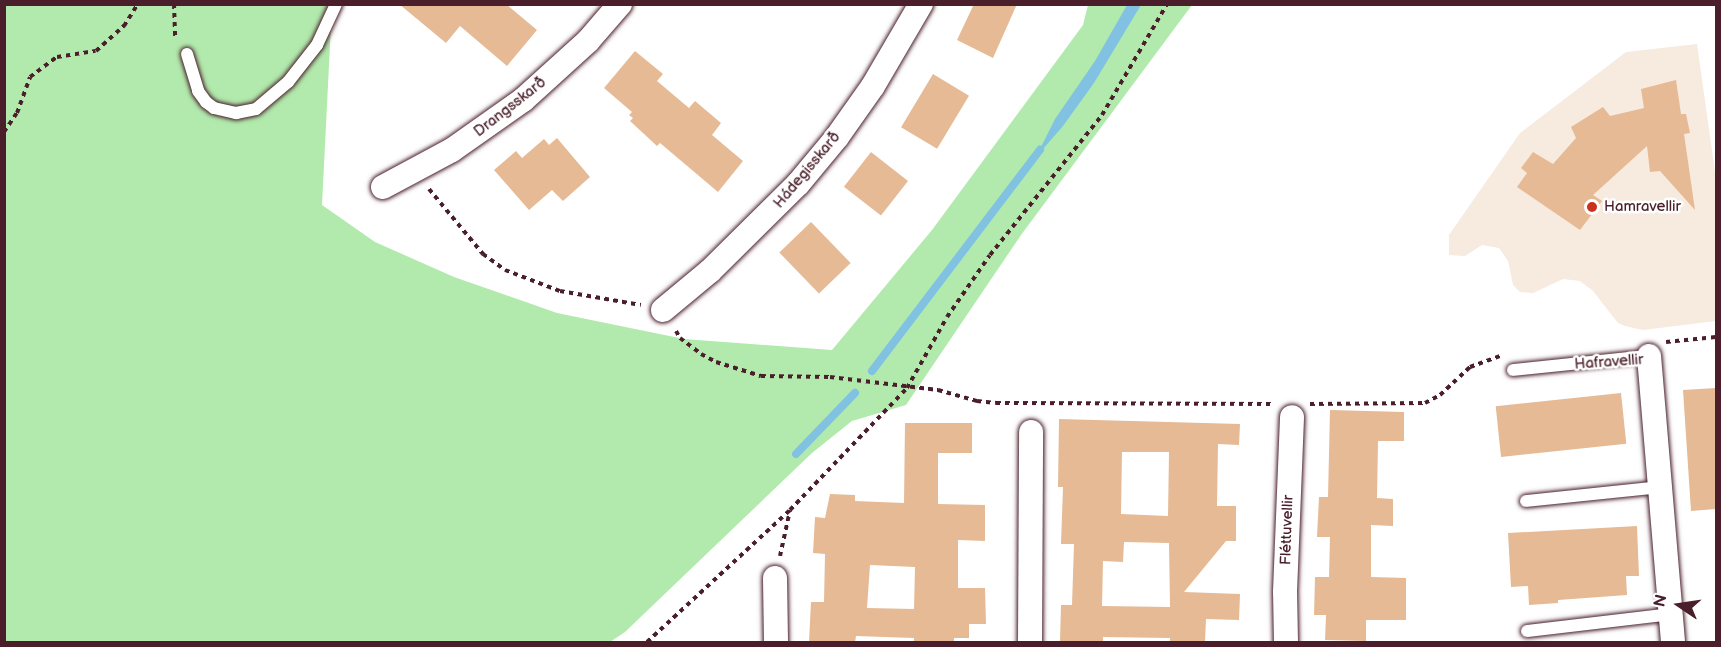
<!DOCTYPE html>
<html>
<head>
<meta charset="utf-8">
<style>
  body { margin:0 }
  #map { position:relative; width:1721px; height:647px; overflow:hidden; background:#fff; font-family:"Balsamiq Sans",sans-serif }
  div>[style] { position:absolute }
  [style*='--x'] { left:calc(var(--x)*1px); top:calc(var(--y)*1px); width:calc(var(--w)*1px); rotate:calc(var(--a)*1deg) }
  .built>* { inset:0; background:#f7eadf }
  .green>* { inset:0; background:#b2eaad }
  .water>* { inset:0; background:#81c2e2 }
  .stream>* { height:8px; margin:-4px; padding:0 4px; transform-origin:4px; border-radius:4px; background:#81c2e2 }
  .building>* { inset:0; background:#e5ba95; transform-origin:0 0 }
  .path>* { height:4px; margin-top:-2px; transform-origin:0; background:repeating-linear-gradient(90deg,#4a1f2b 0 4.5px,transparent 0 9px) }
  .roads { filter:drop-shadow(0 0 2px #4a1f2b) drop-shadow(0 0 2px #4a1f2b) }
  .service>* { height:12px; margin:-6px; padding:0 6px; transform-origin:6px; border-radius:6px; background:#fff }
  .minor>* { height:24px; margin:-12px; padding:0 12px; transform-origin:12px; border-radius:12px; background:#fff }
  .dots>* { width:16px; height:16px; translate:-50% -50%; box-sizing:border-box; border:3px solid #fff; border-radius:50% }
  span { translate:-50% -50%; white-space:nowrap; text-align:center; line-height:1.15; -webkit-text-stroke:5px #fff; paint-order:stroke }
  .street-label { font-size:15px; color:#4a1f2b }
  .poi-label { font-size:15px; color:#4a1f2b }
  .left { translate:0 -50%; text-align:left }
  .frame { position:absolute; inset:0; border:6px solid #4a1f2b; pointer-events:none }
  .north { position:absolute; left:1649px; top:575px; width:60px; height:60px; -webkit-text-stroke:4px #fff; paint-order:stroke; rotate:283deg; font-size:16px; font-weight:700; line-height:24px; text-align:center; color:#4a1f2b }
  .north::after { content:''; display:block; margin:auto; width:21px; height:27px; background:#4a1f2b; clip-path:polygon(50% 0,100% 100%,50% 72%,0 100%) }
</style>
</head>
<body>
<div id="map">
  <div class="built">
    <i style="clip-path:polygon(1697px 44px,1716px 179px,1716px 321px,1643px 330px,1625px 326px,1618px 323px,1593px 291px,1580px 281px,1563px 279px,1533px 293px,1520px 292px,1513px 285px,1508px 261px,1499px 248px,1482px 245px,1465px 256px,1449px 255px,1449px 235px,1520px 133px,1626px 52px)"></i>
  </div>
  <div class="green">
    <i style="clip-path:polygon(4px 5px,332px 5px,322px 205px,375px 242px,454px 277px,557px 313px,684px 339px,832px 350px,932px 230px,1083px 25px,1088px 5px,1192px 5px,1021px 235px,906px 405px,852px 421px,812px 453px,625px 632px,610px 642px,5px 642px)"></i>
  </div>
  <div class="water">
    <i style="clip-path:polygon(1127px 5px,1141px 5px,1094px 83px,1063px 126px,1036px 157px,1055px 119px,1095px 61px)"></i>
  </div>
  <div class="stream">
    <i style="--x:872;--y:371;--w:278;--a:-52.8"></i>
    <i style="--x:796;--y:454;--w:85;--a:-46"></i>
  </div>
  <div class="building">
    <i style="clip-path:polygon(399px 4px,506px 4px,537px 30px,507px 66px,460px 26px,446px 43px)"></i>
    <i style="clip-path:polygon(974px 4px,1017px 4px,993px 58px,957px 40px)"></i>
    <i style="clip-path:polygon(635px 51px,663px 74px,657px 81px,689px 108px,695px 101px,721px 123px,712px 135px,743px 161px,718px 192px,660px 143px,657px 146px,630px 121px,633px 118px,629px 115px,632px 112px,604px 88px)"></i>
    <i style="left:933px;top:74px;width:42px;height:62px;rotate:31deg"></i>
    <i style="clip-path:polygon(1676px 80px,1681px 114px,1686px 114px,1690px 133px,1684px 134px,1695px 210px,1660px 171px,1650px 172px,1647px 146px,1593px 195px,1602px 201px,1580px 230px,1517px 187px,1527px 173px,1521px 168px,1533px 152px,1553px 164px,1576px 138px,1571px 127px,1603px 107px,1610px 116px,1644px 108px,1641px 89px)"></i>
    <i style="clip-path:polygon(557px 138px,590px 177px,563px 201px,552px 190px,529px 210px,494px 170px,516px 151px,522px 158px,544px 139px,549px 145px)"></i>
    <i style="left:871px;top:152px;width:47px;height:44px;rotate:38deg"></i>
    <i style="left:811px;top:222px;width:57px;height:44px;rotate:46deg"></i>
    <i style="clip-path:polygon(1716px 388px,1716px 509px,1691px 511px,1683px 390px)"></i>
    <i style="left:1621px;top:393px;width:51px;height:126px;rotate:84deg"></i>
    <i style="clip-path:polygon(1330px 410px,1404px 412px,1404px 441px,1378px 441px,1377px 498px,1393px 499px,1393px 526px,1371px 525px,1371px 577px,1406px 578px,1406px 620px,1366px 620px,1366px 641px,1325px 640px,1326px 615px,1314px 615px,1315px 577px,1329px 577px,1330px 537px,1317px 537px,1319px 497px,1328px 497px)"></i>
    <i style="clip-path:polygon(evenodd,1059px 419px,1240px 424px,1239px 445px,1218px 444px,1217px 506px,1236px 506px,1236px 541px,1226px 541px,1184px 592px,1240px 594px,1239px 620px,1206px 619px,1205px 642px,1170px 642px,1170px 638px,1103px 637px,1103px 642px,1060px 642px,1061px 605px,1072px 605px,1074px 544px,1061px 544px,1063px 487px,1058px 487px,1059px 419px,1122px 452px,1169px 452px,1168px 516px,1121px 514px,1122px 452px,1059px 419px,1124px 542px,1169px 543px,1170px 607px,1102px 606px,1103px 561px,1123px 562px,1124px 542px)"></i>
    <i style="clip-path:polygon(evenodd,905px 423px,972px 423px,972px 453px,938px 453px,938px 504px,985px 505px,985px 541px,958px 540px,958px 588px,985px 588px,986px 624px,969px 624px,969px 638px,954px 638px,954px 642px,914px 642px,914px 638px,856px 636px,855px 642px,809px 642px,811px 602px,824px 602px,825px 554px,813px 553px,815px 517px,825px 518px,830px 494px,855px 495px,855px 501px,904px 503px,905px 423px,870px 565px,915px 567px,914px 609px,867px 608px,870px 565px)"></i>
    <i style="clip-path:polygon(1637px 526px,1639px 576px,1626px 576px,1627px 595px,1558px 600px,1558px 603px,1529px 605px,1528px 586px,1511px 587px,1508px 533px)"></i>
  </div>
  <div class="path">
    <i style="--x:174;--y:4;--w:36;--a:88"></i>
    <i style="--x:4;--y:132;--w:23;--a:-56"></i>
    <i style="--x:17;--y:113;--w:38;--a:-70"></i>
    <i style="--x:30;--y:77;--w:34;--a:-37"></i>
    <i style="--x:57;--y:57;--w:39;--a:-9"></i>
    <i style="--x:96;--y:51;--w:38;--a:-42"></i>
    <i style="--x:124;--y:26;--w:26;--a:-58"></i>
    <i style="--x:429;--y:189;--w:85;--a:50.3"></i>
    <i style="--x:483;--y:254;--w:27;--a:36"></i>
    <i style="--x:505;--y:270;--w:59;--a:20.9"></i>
    <i style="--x:560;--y:291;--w:82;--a:9.8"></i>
    <i style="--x:676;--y:331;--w:8;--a:60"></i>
    <i style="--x:680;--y:338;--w:26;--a:37"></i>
    <i style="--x:701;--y:354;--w:17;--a:28"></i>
    <i style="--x:716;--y:362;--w:47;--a:17.3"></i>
    <i style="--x:761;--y:376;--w:69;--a:0.8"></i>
    <i style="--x:830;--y:377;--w:109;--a:6.9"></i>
    <i style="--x:938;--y:390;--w:41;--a:15.8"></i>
    <i style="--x:977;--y:401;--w:19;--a:6"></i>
    <i style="--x:996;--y:403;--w:277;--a:0.2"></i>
    <i style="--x:1666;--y:342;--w:50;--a:-5.7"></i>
    <i style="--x:1310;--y:404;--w:115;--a:-0.5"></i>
    <i style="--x:1425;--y:403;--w:17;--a:-28"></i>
    <i style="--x:1440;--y:395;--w:41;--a:-43"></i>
    <i style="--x:1470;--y:367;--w:33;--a:-20"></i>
    <i style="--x:780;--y:556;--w:47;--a:-77.7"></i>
    <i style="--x:647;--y:642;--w:195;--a:-42.7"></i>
    <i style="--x:790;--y:510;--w:169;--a:-46.2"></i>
    <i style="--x:907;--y:388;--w:81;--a:-60.6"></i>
    <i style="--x:947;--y:317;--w:75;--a:-55.3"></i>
    <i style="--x:990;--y:255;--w:179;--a:-51.3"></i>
    <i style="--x:1102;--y:115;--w:129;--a:-59.6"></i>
  </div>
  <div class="roads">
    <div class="service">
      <i style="--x:187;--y:54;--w:39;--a:73"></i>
      <i style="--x:198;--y:91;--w:14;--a:54"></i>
      <i style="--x:206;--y:102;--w:10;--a:37"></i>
      <i style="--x:214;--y:108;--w:23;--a:13"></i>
      <i style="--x:236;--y:113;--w:20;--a:-11"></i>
      <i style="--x:256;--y:109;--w:42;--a:-40.2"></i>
      <i style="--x:288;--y:82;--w:47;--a:-51.9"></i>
      <i style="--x:317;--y:45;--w:45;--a:-65.1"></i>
      <i style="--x:1513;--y:370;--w:137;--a:-5.9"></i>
      <i style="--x:1526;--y:501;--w:137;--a:-5.9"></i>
      <i style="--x:1527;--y:631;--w:146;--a:-6.7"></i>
    </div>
    <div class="minor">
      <i style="--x:383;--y:187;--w:78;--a:-28.2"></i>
      <i style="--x:452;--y:150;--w:87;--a:-35.2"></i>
      <i style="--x:523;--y:100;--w:88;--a:-42.2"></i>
      <i style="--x:588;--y:41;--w:49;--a:-49.1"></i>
      <i style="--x:663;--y:310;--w:61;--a:-39.7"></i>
      <i style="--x:710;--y:271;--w:124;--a:-44.7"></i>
      <i style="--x:798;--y:184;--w:61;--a:-50.3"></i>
      <i style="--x:837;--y:137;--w:62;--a:-54.8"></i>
      <i style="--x:873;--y:86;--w:95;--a:-59.7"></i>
      <i style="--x:1649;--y:356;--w:287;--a:85.2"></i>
      <i style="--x:775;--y:578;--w:64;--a:89.1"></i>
      <i style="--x:1030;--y:642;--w:210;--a:-89.7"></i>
      <i style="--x:1286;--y:642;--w:50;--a:-91.1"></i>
      <i style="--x:1285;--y:592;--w:175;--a:-87.7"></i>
    </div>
  </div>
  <div class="dots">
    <i style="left:1592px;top:207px;background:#c8321e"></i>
  </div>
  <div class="street-label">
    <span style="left:510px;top:107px;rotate:-38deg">Drangsskarð</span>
    <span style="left:807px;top:170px;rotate:-50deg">Hádegisskarð</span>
    <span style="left:1609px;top:362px;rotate:-4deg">Hafravellir</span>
    <span style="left:1287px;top:530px;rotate:-88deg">Fléttuvellir</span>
  </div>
  <div class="poi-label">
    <span class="left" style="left:1604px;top:207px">Hamravellir</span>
  </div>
  <div class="frame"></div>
  <div class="north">N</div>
</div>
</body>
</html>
